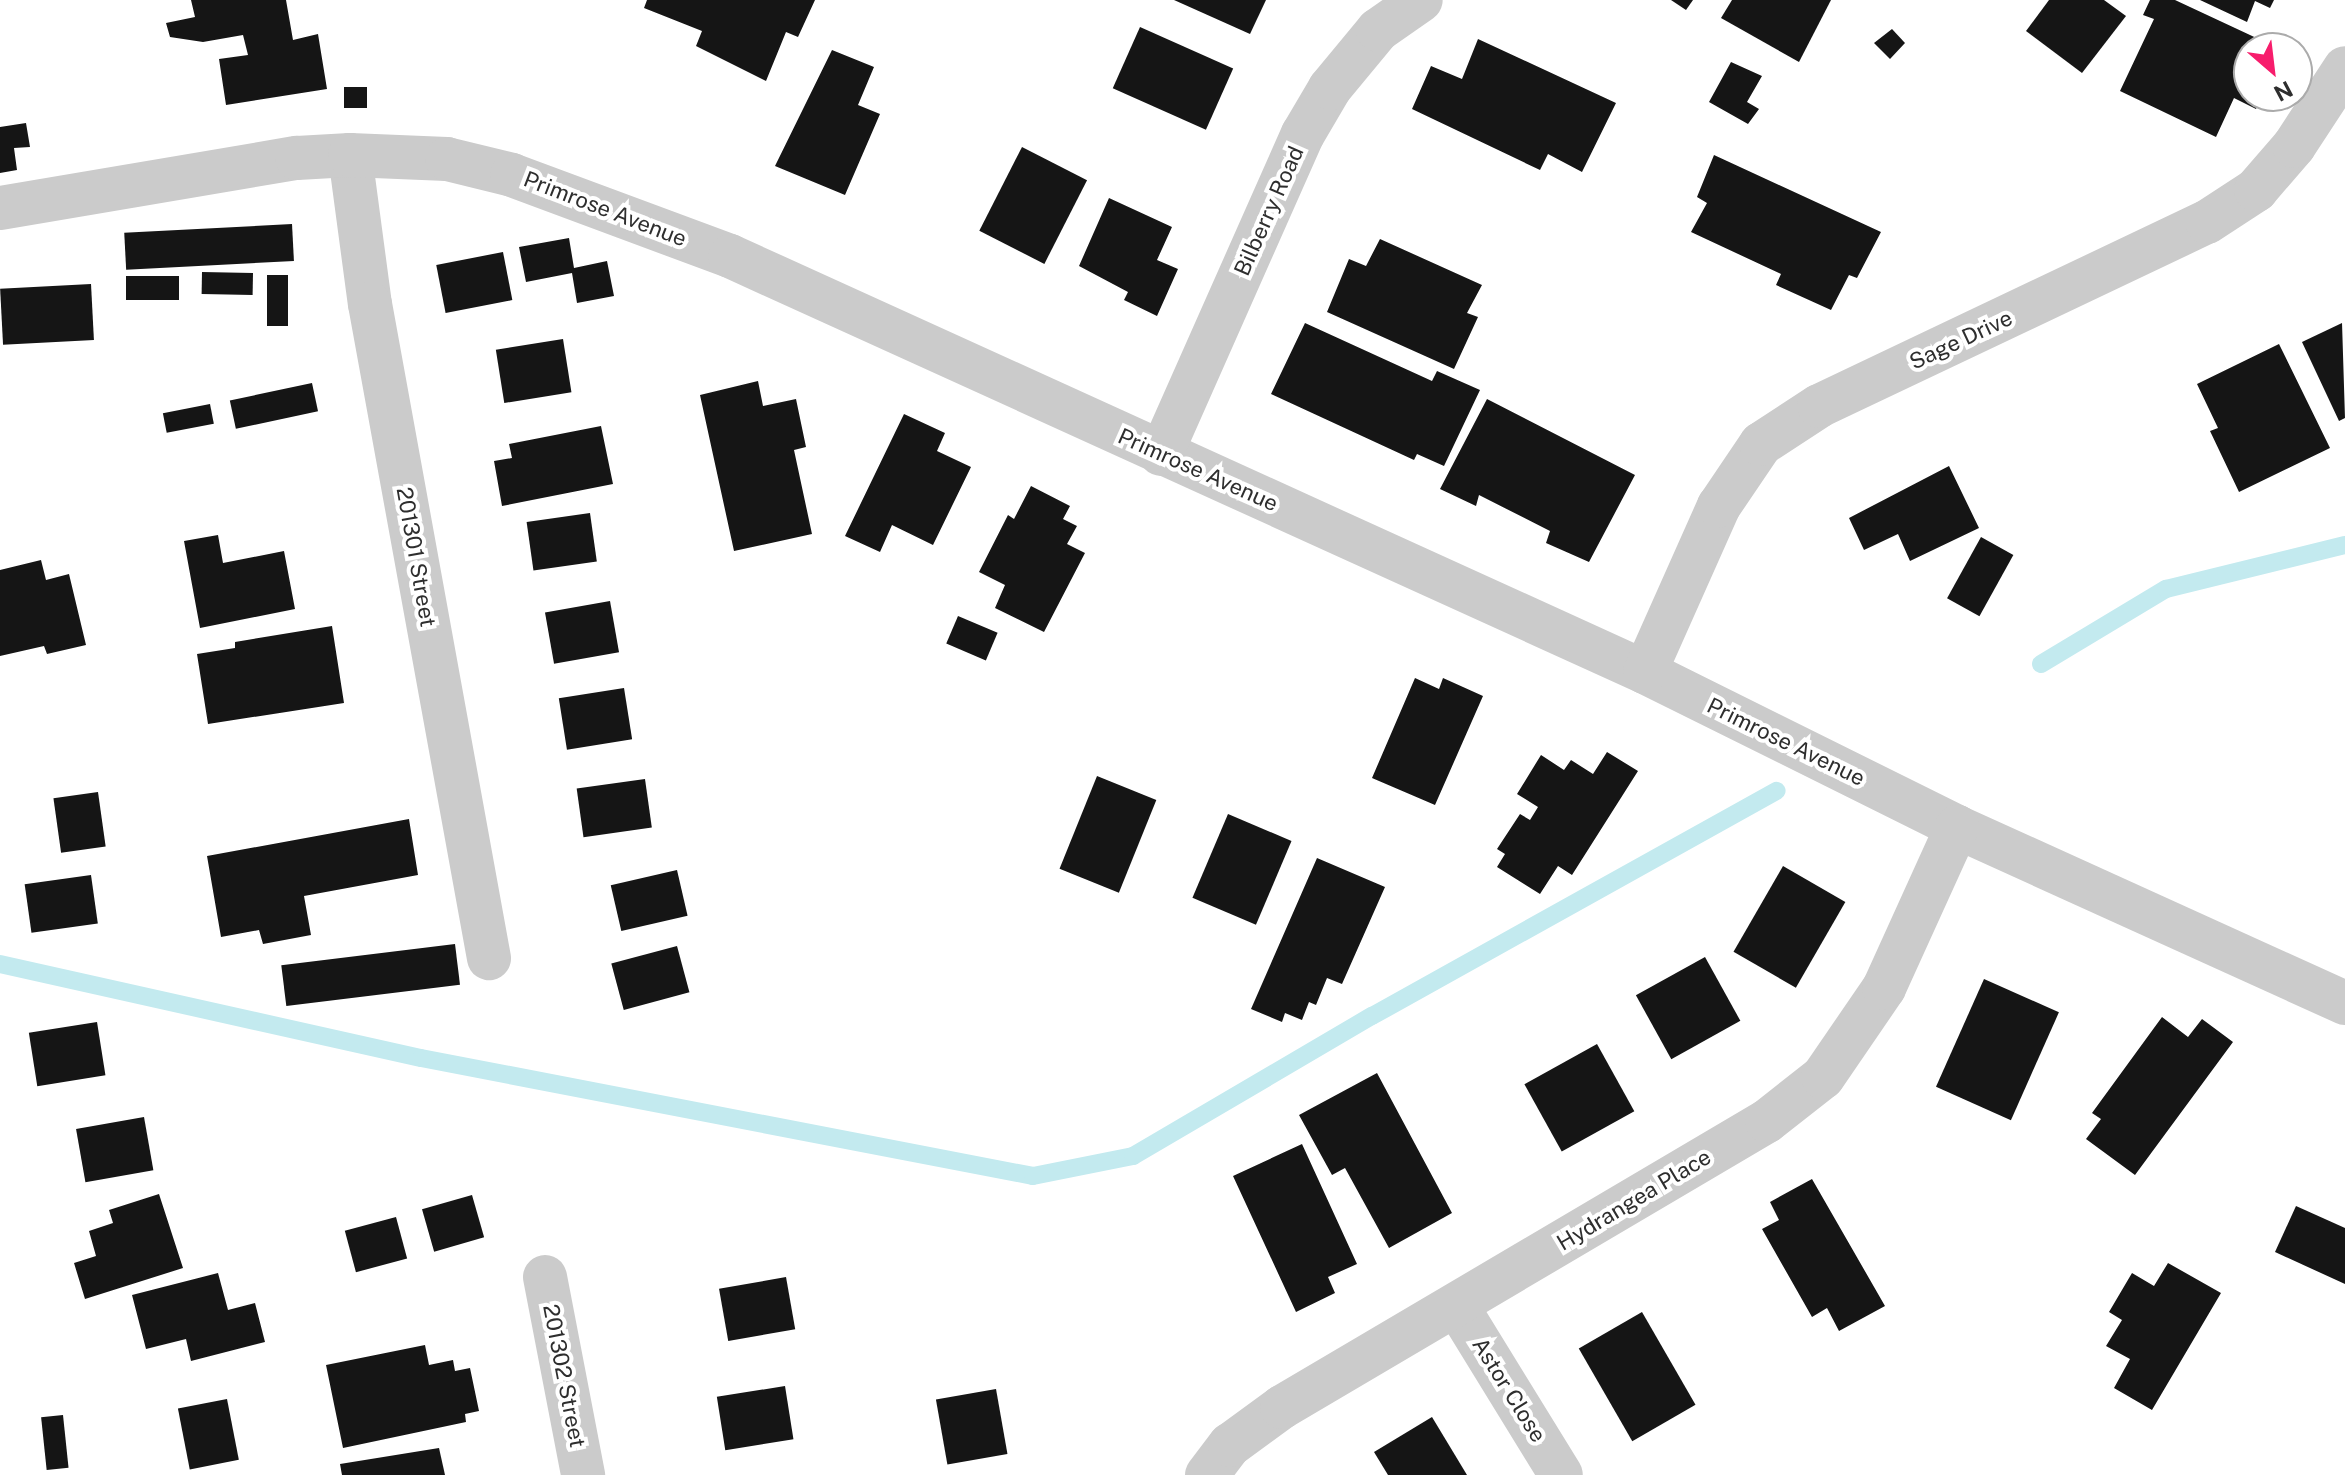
<!DOCTYPE html>
<html>
<head>
<meta charset="utf-8">
<style>
  body { margin:0 }
  #map { position:relative; width:2345px; height:1475px; overflow:hidden; background:#fff; font-family:"Public Sans",sans-serif }
  div>[style] { position:absolute }
  [style*='--x'] { left:calc(var(--x)*1px); top:calc(var(--y)*1px); width:calc(var(--w)*1px); rotate:calc(var(--a)*1deg) }
  .stream>* { height:18px; margin:-9px; padding:0 9px; transform-origin:9px; border-radius:9px; background:#c3eaef }
  .building>* { inset:0; background:#151515; transform-origin:0 0 }
  .street>* { height:44px; margin:-22px; padding:0 22px; transform-origin:22px; border-radius:22px; background:#cbcbcb }
  span { translate:-50% -50%; white-space:nowrap; text-align:center; line-height:1.15; -webkit-text-stroke:8px #fff; paint-order:stroke }
  .street-label { font-size:22px; color:#2e2e2e }
  .north { position:absolute; left:2233px; top:32px; width:80px; height:80px; box-sizing:border-box; background:#fff; border:2px solid #ababab; border-radius:50%; rotate:152deg; font-size:22px; font-weight:700; line-height:32px; text-align:center; color:#2e2e2e }
  .north::after { content:''; display:block; margin:auto; width:28px; height:36px; background:#f71d6c; clip-path:polygon(50% 0,100% 100%,50% 72%,0 100%) }
</style>
</head>
<body>
<div id="map">
  <div class="stream">
    <i style="--x:2041;--y:664;--w:146;--a:-31"></i>
    <i style="--x:2166;--y:589;--w:184;--a:-13.8"></i>
    <i style="--x:0;--y:964;--w:431;--a:12.6"></i>
    <i style="--x:421;--y:1058;--w:623;--a:10.91"></i>
    <i style="--x:1033;--y:1176;--w:102;--a:-11.3"></i>
    <i style="--x:1133;--y:1156;--w:277;--a:-30.4"></i>
    <i style="--x:1372;--y:1016;--w:463;--a:-29.1"></i>
  </div>
  <div class="building">
    <i style="clip-path:polygon(191px 0,286px 0,293px 40px,318px 34px,327px 89px,226px 105px,219px 59px,248px 55px,243px 35px,203px 42px,170px 37px,166px 23px,195px 17px)"></i>
    <i style="clip-path:polygon(647px 0,815px 0,798px 37px,786px 32px,766px 81px,696px 46px,702px 31px,644px 8px)"></i>
    <i style="clip-path:polygon(1174px 0,1266px 0,1250px 34px)"></i>
    <i style="clip-path:polygon(1671px 0,1693px 0,1686px 10px)"></i>
    <i style="clip-path:polygon(1732px 0,1831px 0,1799px 62px,1721px 18px)"></i>
    <i style="clip-path:polygon(2049px 0,2104px 0,2126px 16px,2082px 73px,2026px 31px)"></i>
    <i style="clip-path:polygon(2150px 0,2175px 0,2265px 42px,2263px 48px,2249px 48px,2249px 96px,2262px 96px,2256px 109px,2234px 98px,2216px 137px,2120px 91px,2154px 19px,2143px 15px)"></i>
    <i style="clip-path:polygon(2200px 0,2274px 0,2270px 8px,2255px 1px,2247px 22px)"></i>
    <i style="left:1140px;top:27px;width:102px;height:67px;rotate:24deg"></i>
    <i style="clip-path:polygon(1892px 29px,1905px 43px,1890px 59px,1874px 43px)"></i>
    <i style="clip-path:polygon(1478px 39px,1616px 103px,1582px 172px,1548px 154px,1540px 170px,1412px 109px,1431px 66px,1462px 79px)"></i>
    <i style="clip-path:polygon(832px 50px,874px 67px,858px 105px,880px 114px,845px 195px,775px 166px)"></i>
    <i style="clip-path:polygon(1731px 62px,1762px 76px,1747px 102px,1759px 109px,1748px 124px,1709px 102px)"></i>
    <i style="left:367px;top:87px;width:21px;height:23px;rotate:90deg"></i>
    <i style="clip-path:polygon(26px 123px,30px 147px,14px 148px,17px 170px,0 173px,0 127px)"></i>
    <i style="left:1022px;top:147px;width:73px;height:94px;rotate:27deg"></i>
    <i style="clip-path:polygon(1714px 155px,1881px 232px,1857px 278px,1849px 275px,1831px 310px,1776px 285px,1781px 274px,1691px 232px,1707px 203px,1697px 197px)"></i>
    <i style="clip-path:polygon(1109px 198px,1172px 227px,1157px 260px,1178px 269px,1157px 316px,1124px 300px,1128px 292px,1079px 266px)"></i>
    <i style="left:292px;top:224px;width:37px;height:168px;rotate:87deg"></i>
    <i style="clip-path:polygon(569px 238px,574px 268px,607px 261px,614px 296px,577px 303px,572px 273px,526px 282px,519px 247px)"></i>
    <i style="clip-path:polygon(1380px 239px,1482px 285px,1467px 313px,1478px 317px,1454px 369px,1327px 312px,1349px 259px,1366px 266px)"></i>
    <i style="left:503px;top:252px;width:49px;height:68px;rotate:79deg"></i>
    <i style="left:202px;top:272px;width:51px;height:22px;rotate:1deg"></i>
    <i style="left:288px;top:275px;width:51px;height:21px;rotate:90deg"></i>
    <i style="left:179px;top:276px;width:24px;height:53px;rotate:90deg"></i>
    <i style="left:91px;top:284px;width:56px;height:91px;rotate:87deg"></i>
    <i style="clip-path:polygon(1305px 323px,1432px 381px,1437px 371px,1480px 390px,1444px 466px,1417px 454px,1414px 460px,1271px 394px)"></i>
    <i style="clip-path:polygon(2342px 323px,2345px 418px,2339px 421px,2302px 342px)"></i>
    <i style="left:563px;top:339px;width:54px;height:68px;rotate:81deg"></i>
    <i style="clip-path:polygon(2279px 344px,2330px 448px,2239px 492px,2210px 431px,2218px 428px,2197px 384px)"></i>
    <i style="clip-path:polygon(758px 381px,763px 406px,796px 399px,806px 447px,794px 450px,812px 534px,734px 551px,700px 395px)"></i>
    <i style="left:312px;top:383px;width:29px;height:84px;rotate:78deg"></i>
    <i style="clip-path:polygon(1487px 399px,1635px 475px,1589px 562px,1546px 543px,1550px 531px,1479px 495px,1476px 506px,1440px 489px)"></i>
    <i style="left:210px;top:404px;width:20px;height:48px;rotate:79deg"></i>
    <i style="clip-path:polygon(904px 414px,945px 433px,937px 451px,971px 467px,933px 545px,892px 525px,880px 552px,845px 536px)"></i>
    <i style="clip-path:polygon(601px 426px,613px 484px,502px 506px,494px 461px,512px 458px,509px 444px)"></i>
    <i style="clip-path:polygon(1949px 466px,1979px 528px,1910px 561px,1898px 534px,1864px 550px,1849px 518px)"></i>
    <i style="clip-path:polygon(1031px 486px,1070px 506px,1063px 519px,1077px 526px,1067px 544px,1085px 553px,1044px 632px,995px 608px,1005px 585px,979px 572px,1008px 515px,1014px 519px)"></i>
    <i style="left:590px;top:513px;width:49px;height:64px;rotate:82deg"></i>
    <i style="clip-path:polygon(218px 535px,223px 563px,284px 551px,295px 609px,200px 628px,184px 541px)"></i>
    <i style="left:1981px;top:537px;width:37px;height:70px;rotate:29deg"></i>
    <i style="clip-path:polygon(41px 560px,46px 580px,69px 574px,86px 645px,47px 654px,44px 646px,0 656px,0 570px)"></i>
    <i style="left:610px;top:601px;width:52px;height:66px;rotate:80deg"></i>
    <i style="left:958px;top:616px;width:43px;height:30px;rotate:23deg"></i>
    <i style="clip-path:polygon(332px 626px,344px 703px,208px 724px,197px 654px,235px 648px,235px 642px)"></i>
    <i style="clip-path:polygon(1415px 678px,1439px 689px,1443px 678px,1483px 696px,1435px 805px,1372px 778px)"></i>
    <i style="left:624px;top:688px;width:52px;height:66px;rotate:81deg"></i>
    <i style="clip-path:polygon(1607px 752px,1638px 771px,1572px 875px,1558px 866px,1540px 894px,1497px 867px,1505px 854px,1497px 849px,1520px 814px,1530px 820px,1538px 807px,1517px 794px,1541px 755px,1564px 770px,1571px 760px,1593px 774px)"></i>
    <i style="left:1097px;top:776px;width:64px;height:100px;rotate:22deg"></i>
    <i style="left:645px;top:779px;width:49px;height:69px;rotate:82deg"></i>
    <i style="left:98px;top:792px;width:55px;height:45px;rotate:82deg"></i>
    <i style="left:1228px;top:814px;width:69px;height:91px;rotate:23deg"></i>
    <i style="clip-path:polygon(409px 819px,418px 875px,304px 896px,311px 935px,263px 944px,259px 930px,221px 937px,207px 856px)"></i>
    <i style="clip-path:polygon(1317px 858px,1385px 887px,1342px 984px,1327px 978px,1316px 1005px,1309px 1002px,1302px 1020px,1285px 1013px,1282px 1022px,1251px 1009px)"></i>
    <i style="left:1783px;top:866px;width:72px;height:99px;rotate:30deg"></i>
    <i style="left:677px;top:870px;width:47px;height:68px;rotate:77deg"></i>
    <i style="left:91px;top:875px;width:49px;height:67px;rotate:82deg"></i>
    <i style="left:455px;top:944px;width:41px;height:175px;rotate:83deg"></i>
    <i style="left:677px;top:946px;width:48px;height:68px;rotate:75deg"></i>
    <i style="left:1705px;top:957px;width:73px;height:79px;rotate:61deg"></i>
    <i style="left:1984px;top:979px;width:82px;height:118px;rotate:24deg"></i>
    <i style="clip-path:polygon(2162px 1017px,2188px 1037px,2202px 1019px,2233px 1042px,2135px 1175px,2086px 1139px,2101px 1119px,2092px 1113px)"></i>
    <i style="left:97px;top:1022px;width:54px;height:69px;rotate:81deg"></i>
    <i style="left:1597px;top:1044px;width:77px;height:83px;rotate:61deg"></i>
    <i style="clip-path:polygon(1377px 1073px,1452px 1213px,1389px 1248px,1345px 1168px,1332px 1175px,1299px 1115px)"></i>
    <i style="left:144px;top:1117px;width:54px;height:69px;rotate:80deg"></i>
    <i style="clip-path:polygon(1302px 1144px,1357px 1264px,1328px 1277px,1335px 1293px,1296px 1312px,1233px 1176px)"></i>
    <i style="clip-path:polygon(1812px 1179px,1885px 1306px,1839px 1331px,1827px 1308px,1812px 1317px,1762px 1229px,1779px 1220px,1770px 1202px)"></i>
    <i style="clip-path:polygon(159px 1194px,183px 1268px,85px 1299px,74px 1263px,96px 1256px,89px 1231px,113px 1223px,109px 1210px)"></i>
    <i style="left:472px;top:1195px;width:44px;height:52px;rotate:74deg"></i>
    <i style="clip-path:polygon(2296px 1206px,2345px 1228px,2345px 1284px,2275px 1252px)"></i>
    <i style="left:396px;top:1217px;width:43px;height:53px;rotate:75deg"></i>
    <i style="clip-path:polygon(2168px 1263px,2221px 1293px,2152px 1410px,2114px 1388px,2130px 1359px,2106px 1346px,2122px 1320px,2109px 1312px,2132px 1273px,2154px 1286px)"></i>
    <i style="clip-path:polygon(218px 1273px,228px 1310px,255px 1303px,265px 1342px,191px 1361px,186px 1339px,146px 1349px,132px 1295px)"></i>
    <i style="left:786px;top:1277px;width:53px;height:68px;rotate:80deg"></i>
    <i style="left:1642px;top:1312px;width:107px;height:73px;rotate:60deg"></i>
    <i style="clip-path:polygon(425px 1345px,429px 1365px,453px 1360px,455px 1371px,470px 1368px,479px 1411px,465px 1414px,466px 1422px,343px 1448px,326px 1365px)"></i>
    <i style="left:785px;top:1386px;width:54px;height:69px;rotate:81deg"></i>
    <i style="left:996px;top:1389px;width:66px;height:61px;rotate:80deg"></i>
    <i style="left:227px;top:1399px;width:62px;height:50px;rotate:79deg"></i>
    <i style="left:63px;top:1415px;width:53px;height:22px;rotate:84deg"></i>
    <i style="clip-path:polygon(1432px 1417px,1467px 1475px,1388px 1475px,1374px 1452px)"></i>
    <i style="clip-path:polygon(439px 1448px,445px 1475px,342px 1475px,340px 1464px)"></i>
  </div>
  <div class="street">
    <i style="--x:350;--y:155;--w:150;--a:82.4"></i>
    <i style="--x:370;--y:304;--w:665;--a:79.69"></i>
    <i style="--x:0;--y:208;--w:301;--a:-9.6"></i>
    <i style="--x:297;--y:158;--w:53;--a:-3.2"></i>
    <i style="--x:350;--y:155;--w:97;--a:2.4"></i>
    <i style="--x:447;--y:159;--w:67;--a:13.8"></i>
    <i style="--x:512;--y:175;--w:233;--a:20.4"></i>
    <i style="--x:730;--y:256;--w:1005;--a:24.45"></i>
    <i style="--x:1645;--y:672;--w:348;--a:26.4"></i>
    <i style="--x:1957;--y:827;--w:426;--a:24.4"></i>
    <i style="--x:1161;--y:454;--w:350;--a:-66.1"></i>
    <i style="--x:1303;--y:134;--w:53;--a:-59.6"></i>
    <i style="--x:1330;--y:88;--w:75;--a:-50.4"></i>
    <i style="--x:1378;--y:30;--w:52;--a:-34.9"></i>
    <i style="--x:1645;--y:672;--w:182;--a:-66"></i>
    <i style="--x:1719;--y:506;--w:75;--a:-55.9"></i>
    <i style="--x:1761;--y:444;--w:69;--a:-33.2"></i>
    <i style="--x:1819;--y:406;--w:429;--a:-25.4"></i>
    <i style="--x:2207;--y:222;--w:59;--a:-33.1"></i>
    <i style="--x:2256;--y:190;--w:58;--a:-49.2"></i>
    <i style="--x:2294;--y:146;--w:93;--a:-56.8"></i>
    <i style="--x:545;--y:1277;--w:202;--a:79.1"></i>
    <i style="--x:1457;--y:1306;--w:198;--a:58.4"></i>
    <i style="--x:1207;--y:1475;--w:38;--a:-53"></i>
    <i style="--x:1230;--y:1445;--w:64;--a:-36.2"></i>
    <i style="--x:1282;--y:1407;--w:563;--a:-30.53"></i>
    <i style="--x:1767;--y:1121;--w:71;--a:-38.2"></i>
    <i style="--x:1823;--y:1077;--w:108;--a:-55.6"></i>
    <i style="--x:1884;--y:988;--w:177;--a:-65.6"></i>
  </div>
  <div class="street-label">
    <span style="left:605px;top:209px;rotate:21deg">Primrose Avenue</span>
    <span style="left:1269px;top:211px;rotate:-66deg">Bilberry Road</span>
    <span style="left:1961px;top:340px;rotate:-25deg">Sage Drive</span>
    <span style="left:1198px;top:470px;rotate:24deg">Primrose Avenue</span>
    <span style="left:416px;top:557px;rotate:80deg">201301 Street</span>
    <span style="left:1786px;top:742px;rotate:26deg">Primrose Avenue</span>
    <span style="left:1634px;top:1200px;rotate:-31deg">Hydrangea Place</span>
    <span style="left:564px;top:1376px;rotate:79deg">201302 Street</span>
    <span style="left:1509px;top:1390px;rotate:58deg">Astor Close</span>
  </div>
  <div class="north">N</div>
</div>
</body>
</html>
